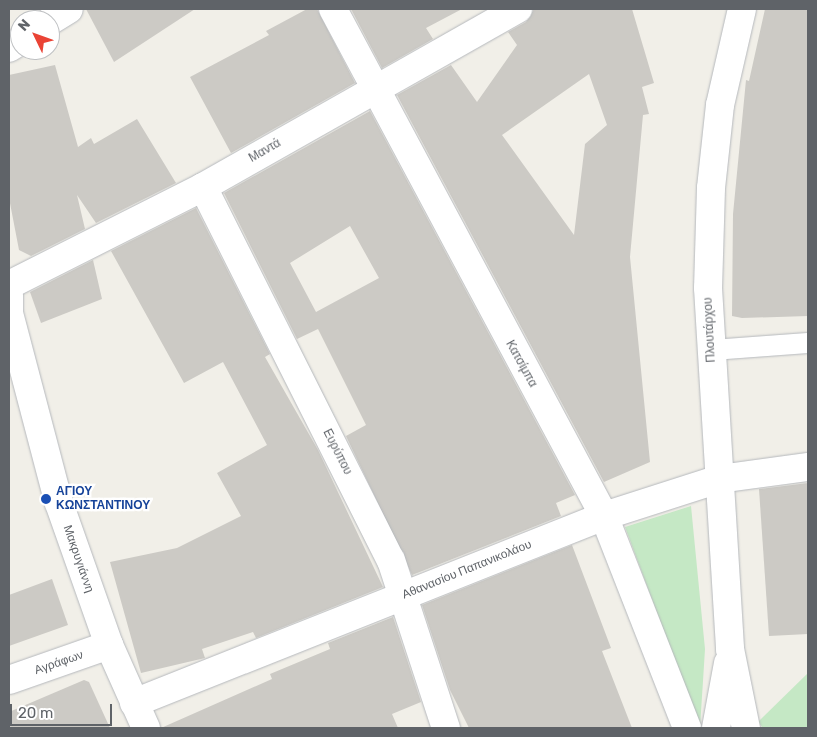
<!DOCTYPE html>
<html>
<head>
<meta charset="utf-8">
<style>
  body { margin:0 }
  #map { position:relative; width:817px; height:737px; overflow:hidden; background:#f1efe8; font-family:Rubik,sans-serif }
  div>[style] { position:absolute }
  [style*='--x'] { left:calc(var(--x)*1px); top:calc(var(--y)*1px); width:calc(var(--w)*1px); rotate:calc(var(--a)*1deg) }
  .green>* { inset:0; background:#c5e8c5 }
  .building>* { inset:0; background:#cccac5 }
  .roads { filter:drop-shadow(0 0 1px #b5b8bc) drop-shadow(0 0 1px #b5b8bc) }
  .lane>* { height:20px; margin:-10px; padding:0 10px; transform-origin:10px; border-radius:10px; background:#fff }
  .street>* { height:28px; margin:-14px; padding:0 14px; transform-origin:14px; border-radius:14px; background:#fff }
  .secondary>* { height:28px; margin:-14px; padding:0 14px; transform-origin:14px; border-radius:14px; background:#fff }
  .dots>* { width:14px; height:14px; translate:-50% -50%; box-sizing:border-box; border:2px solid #fff; border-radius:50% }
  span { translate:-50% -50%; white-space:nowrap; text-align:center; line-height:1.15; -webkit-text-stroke:4.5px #fff; paint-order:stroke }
  .street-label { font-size:12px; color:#5f6368 }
  .transit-label { font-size:12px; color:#164399; font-weight:700 }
  .left { translate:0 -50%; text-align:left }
  .frame { position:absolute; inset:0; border:10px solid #5f6368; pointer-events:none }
  .north { position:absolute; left:10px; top:10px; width:50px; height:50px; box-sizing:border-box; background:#fff; border:1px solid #bfc1c3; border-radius:50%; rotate:312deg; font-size:14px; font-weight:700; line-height:20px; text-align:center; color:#5f6368 }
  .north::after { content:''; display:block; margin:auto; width:18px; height:22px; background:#ea4335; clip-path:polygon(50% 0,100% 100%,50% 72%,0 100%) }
  .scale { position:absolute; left:10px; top:704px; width:102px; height:22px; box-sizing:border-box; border:2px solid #5f6368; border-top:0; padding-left:6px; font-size:15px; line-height:18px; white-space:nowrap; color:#5f6368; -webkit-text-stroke:4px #fff; paint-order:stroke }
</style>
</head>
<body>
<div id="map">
  <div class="green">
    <i style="clip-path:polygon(691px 506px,705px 649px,700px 728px,625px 527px)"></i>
    <i style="clip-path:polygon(808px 673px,808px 728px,763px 728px,758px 722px)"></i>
  </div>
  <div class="building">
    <i style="clip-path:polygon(86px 9px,195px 9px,114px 62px)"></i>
    <i style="clip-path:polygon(307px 9px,317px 9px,355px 83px,231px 153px,190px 77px,269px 35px,266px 31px)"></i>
    <i style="clip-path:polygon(351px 9px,462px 9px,426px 28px,433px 39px,382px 68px)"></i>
    <i style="clip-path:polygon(evenodd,534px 9px,632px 9px,654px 83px,642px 87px,649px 114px,643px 115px,630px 257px,650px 462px,604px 482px,397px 95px,451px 65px,477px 102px,517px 45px,508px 32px,526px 22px,534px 9px,589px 74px,607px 125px,585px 144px,574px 235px,502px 135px,589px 74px)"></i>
    <i style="clip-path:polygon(765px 9px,808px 9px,808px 316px,742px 318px,732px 316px,733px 214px,746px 80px,749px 81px)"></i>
    <i style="clip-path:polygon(55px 65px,78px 147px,91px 138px,94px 144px,137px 119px,176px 183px,96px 223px,77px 195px,85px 229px,31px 256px,19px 250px,9px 198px,9px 75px)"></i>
    <i style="clip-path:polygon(evenodd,370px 111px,575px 495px,556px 503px,561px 516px,412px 575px,346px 436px,366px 425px,318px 329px,297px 339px,224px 193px,370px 111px,350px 226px,379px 278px,316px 312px,290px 263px,350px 226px)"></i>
    <i style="clip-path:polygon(196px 208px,270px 354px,265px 357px,318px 450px,383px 587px,256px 638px,253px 632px,202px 649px,205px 658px,141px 673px,110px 562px,177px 548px,241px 516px,217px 473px,267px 445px,223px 362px,184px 383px,111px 251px)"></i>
    <i style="clip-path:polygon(93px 260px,102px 299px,41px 323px,30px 292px)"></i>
    <i style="clip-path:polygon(808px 483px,808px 634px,769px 636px,759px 489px)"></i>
    <i style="clip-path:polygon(572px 545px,611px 648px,602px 651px,632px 728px,469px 728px,450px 690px,422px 605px)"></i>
    <i style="clip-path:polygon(52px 579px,68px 625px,9px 646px,9px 595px)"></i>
    <i style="clip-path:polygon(393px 617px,421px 702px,392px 714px,398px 728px,161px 728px,272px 679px,270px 674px,330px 649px,328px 643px)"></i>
    <i style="clip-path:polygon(84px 680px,89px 682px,110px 728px,9px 728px,9px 712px)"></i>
  </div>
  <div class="roads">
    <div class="lane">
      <i style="--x:712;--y:350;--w:96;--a:-4.2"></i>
    </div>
    <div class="street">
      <i style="--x:333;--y:9;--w:575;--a:61.87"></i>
      <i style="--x:604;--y:516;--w:228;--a:68.6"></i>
      <i style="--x:50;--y:21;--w:22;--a:-32"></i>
      <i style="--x:9;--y:48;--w:13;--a:-32"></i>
      <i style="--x:203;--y:187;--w:418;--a:63.3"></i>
      <i style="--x:391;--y:560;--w:177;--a:71.9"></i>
      <i style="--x:9;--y:285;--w:217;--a:-26.8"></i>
      <i style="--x:203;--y:187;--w:362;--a:-29.5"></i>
      <i style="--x:9;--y:295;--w:18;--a:90"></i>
      <i style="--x:9;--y:313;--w:196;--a:75.3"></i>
      <i style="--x:59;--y:503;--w:151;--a:70.6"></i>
      <i style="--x:109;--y:645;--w:91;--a:66"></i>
      <i style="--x:9;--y:680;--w:106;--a:-19.3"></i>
      <i style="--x:134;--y:703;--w:506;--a:-21.7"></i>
      <i style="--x:604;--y:516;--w:121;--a:-17.8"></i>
      <i style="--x:719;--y:479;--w:90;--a:-7.7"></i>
    </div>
    <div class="secondary">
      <i style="--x:742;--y:9;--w:98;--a:102.9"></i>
      <i style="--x:720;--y:105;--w:83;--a:96.2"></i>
      <i style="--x:711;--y:188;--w:100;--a:91.7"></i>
      <i style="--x:708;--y:288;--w:362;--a:86.5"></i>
      <i style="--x:730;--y:649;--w:81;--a:78.6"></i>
      <i style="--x:716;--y:728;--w:66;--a:-79.5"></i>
    </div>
  </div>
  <div class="dots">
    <i style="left:46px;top:499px;background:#1a4fb4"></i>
  </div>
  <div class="street-label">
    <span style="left:265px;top:151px;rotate:-30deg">Μαντά</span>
    <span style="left:710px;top:330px;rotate:-93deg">Πλουτάρχου</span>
    <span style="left:521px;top:364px;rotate:61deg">Κατσίμπα</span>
    <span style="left:337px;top:452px;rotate:63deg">Ευρύπου</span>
    <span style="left:78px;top:559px;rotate:71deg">Μακρυγιάννη</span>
    <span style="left:467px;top:570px;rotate:-22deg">Αθανασίου Παπανικολάου</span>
    <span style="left:59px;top:663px;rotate:-19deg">Αγράφων</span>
  </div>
  <div class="transit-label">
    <span class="left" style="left:56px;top:499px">ΑΓΙΟΥ<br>ΚΩΝΣΤΑΝΤΙΝΟΥ</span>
  </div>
  <div class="frame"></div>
  <div class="north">N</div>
  <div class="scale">20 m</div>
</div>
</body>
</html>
